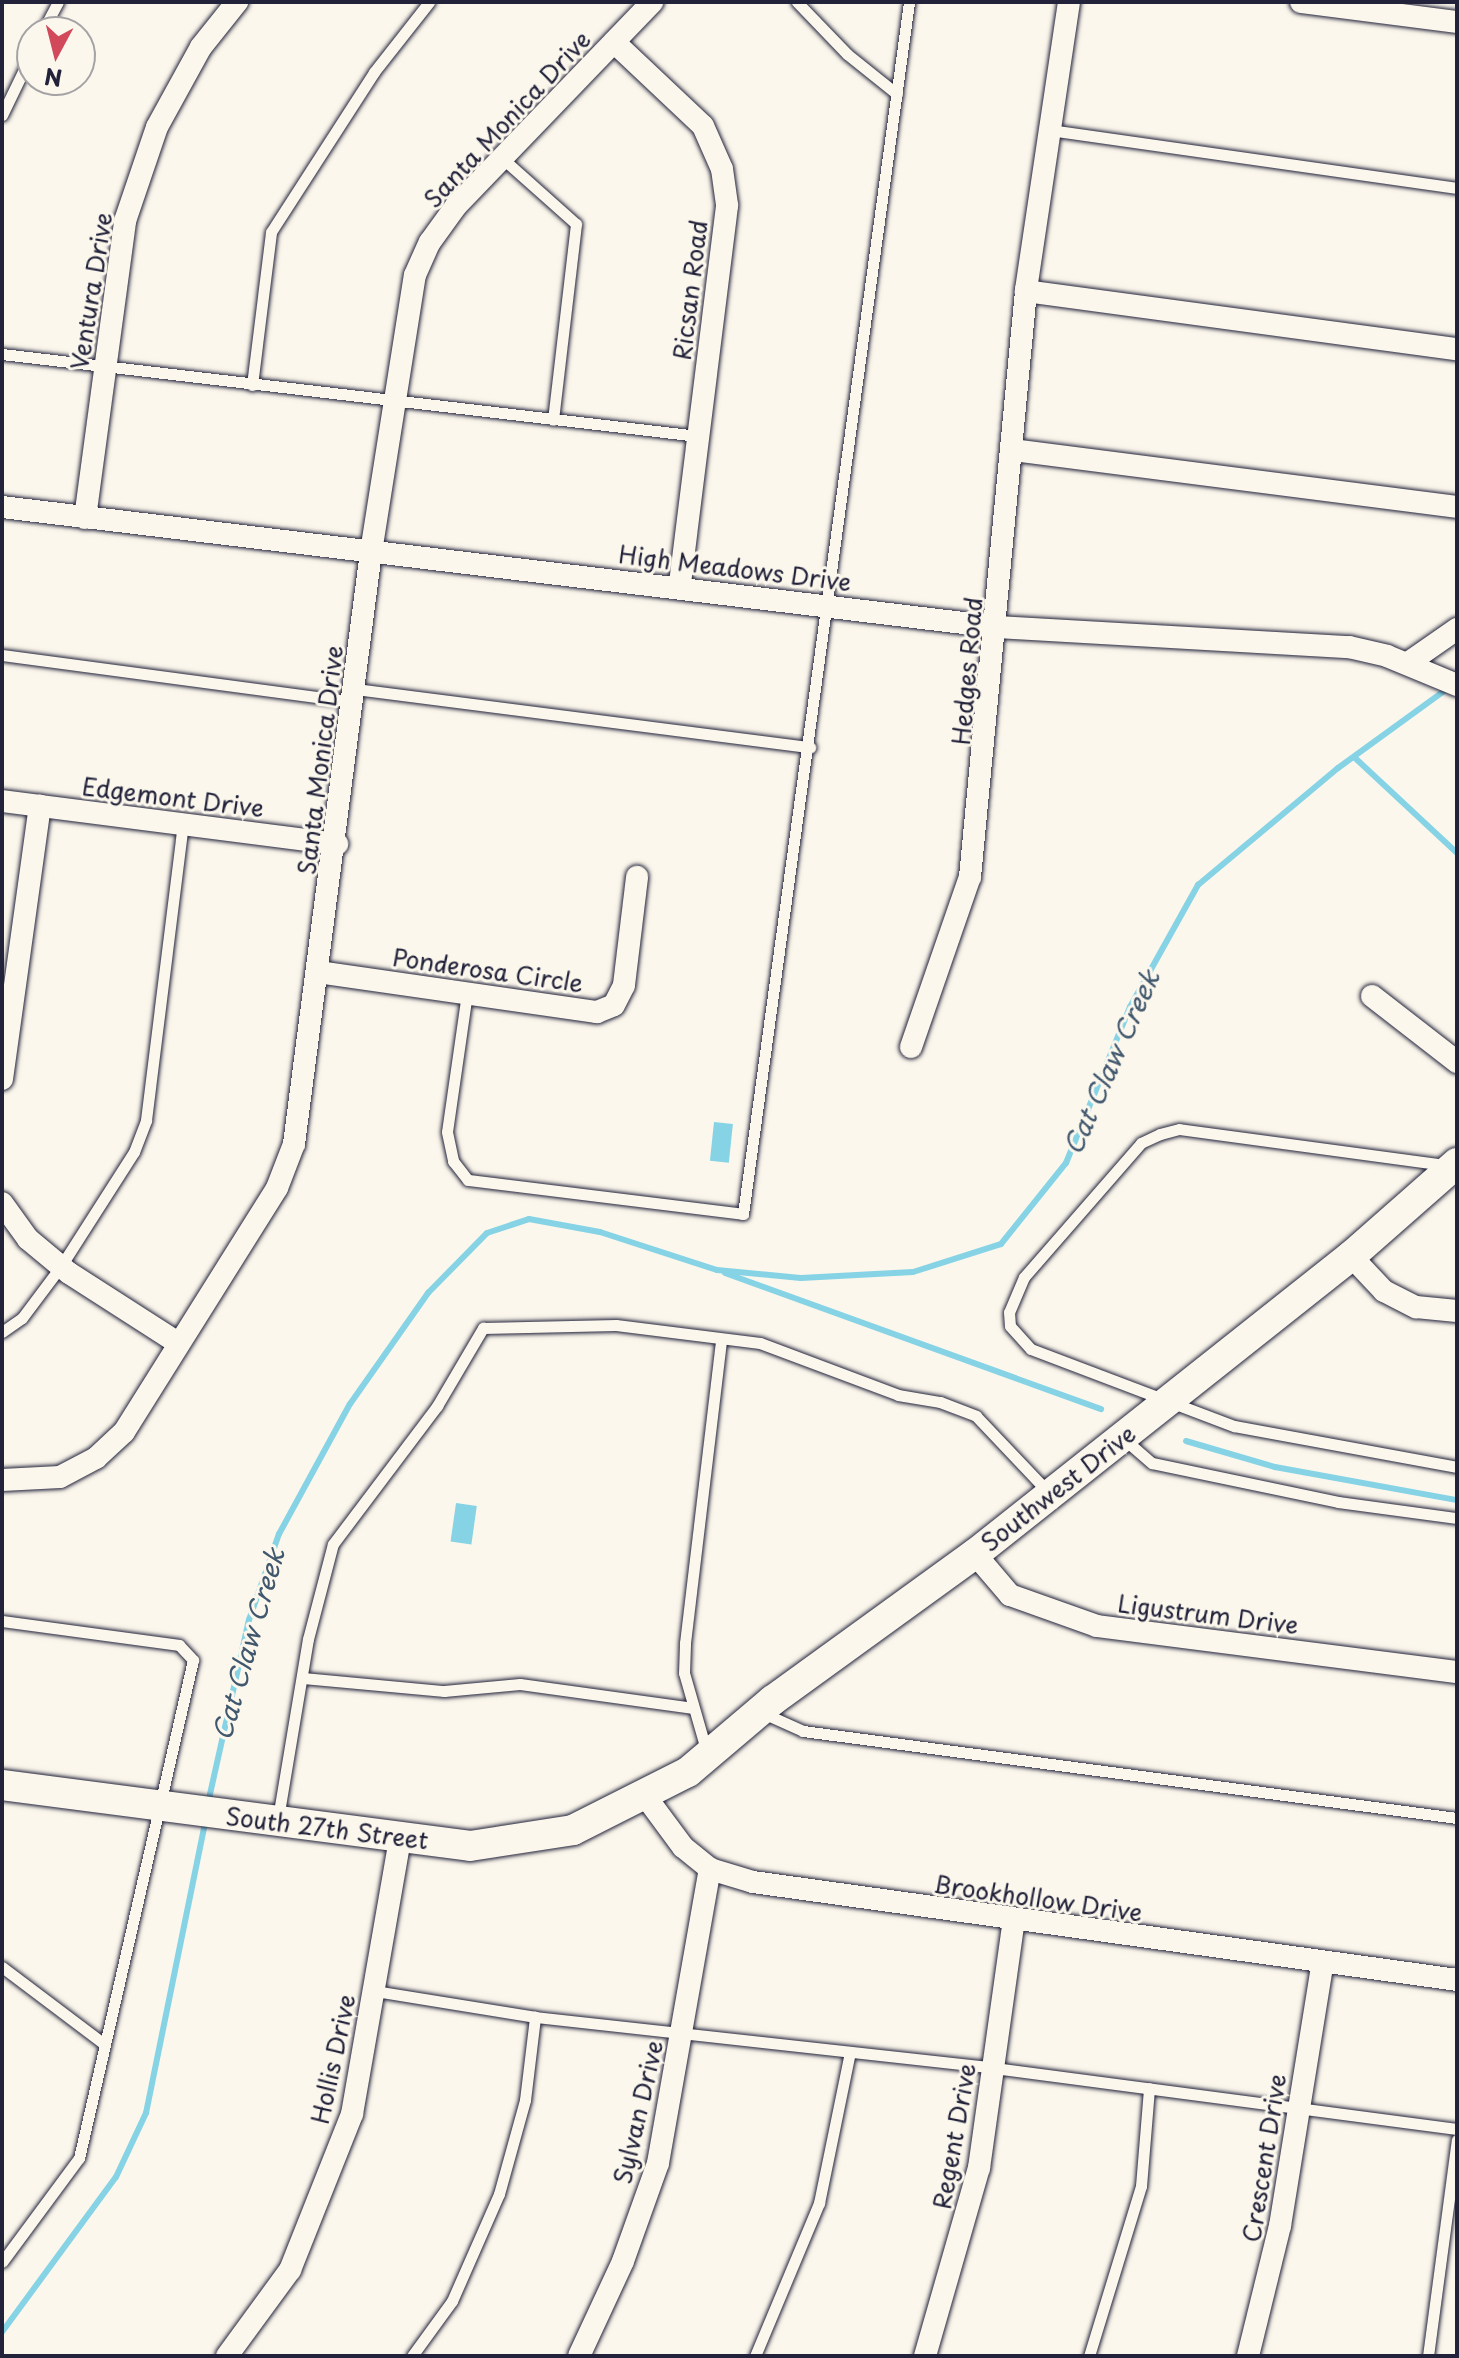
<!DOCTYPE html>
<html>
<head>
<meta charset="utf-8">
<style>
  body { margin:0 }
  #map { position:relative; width:1459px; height:2358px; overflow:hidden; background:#fbf7ec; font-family:"Playpen Sans",sans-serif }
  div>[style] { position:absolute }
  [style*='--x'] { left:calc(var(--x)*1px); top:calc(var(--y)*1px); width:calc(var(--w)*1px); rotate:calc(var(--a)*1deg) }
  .water>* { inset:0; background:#86d3e5; transform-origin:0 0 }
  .stream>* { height:6px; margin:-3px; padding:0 3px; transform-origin:3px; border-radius:3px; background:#86d3e5 }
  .roads { filter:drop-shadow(0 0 2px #22223b) drop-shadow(0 0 2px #22223b) }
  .lane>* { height:11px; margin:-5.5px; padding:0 5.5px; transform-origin:5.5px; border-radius:5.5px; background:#fbf7ec }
  .street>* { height:22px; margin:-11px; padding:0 11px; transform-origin:11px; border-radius:11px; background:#fbf7ec }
  .secondary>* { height:30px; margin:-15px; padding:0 15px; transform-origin:15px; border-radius:15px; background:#fbf7ec }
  span { translate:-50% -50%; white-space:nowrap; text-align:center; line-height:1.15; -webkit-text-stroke:6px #fbf7ec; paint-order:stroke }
  .street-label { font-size:24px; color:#22223b }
  .water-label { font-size:26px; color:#40576e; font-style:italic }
  .frame { position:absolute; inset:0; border:4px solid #22223b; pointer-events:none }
  .north { position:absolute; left:16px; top:16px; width:80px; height:80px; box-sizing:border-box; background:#fbf7ec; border:2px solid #a4a2a5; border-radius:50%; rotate:187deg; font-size:22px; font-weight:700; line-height:32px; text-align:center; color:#22223b }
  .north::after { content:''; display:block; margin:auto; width:28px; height:36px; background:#d1495b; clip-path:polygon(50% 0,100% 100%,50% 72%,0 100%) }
</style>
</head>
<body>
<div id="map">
  <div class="water">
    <i style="left:714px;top:1122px;width:19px;height:39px;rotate:6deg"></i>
    <i style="left:456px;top:1503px;width:21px;height:39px;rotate:8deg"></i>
  </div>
  <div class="stream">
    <i style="--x:1354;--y:757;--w:141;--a:43"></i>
    <i style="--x:725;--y:1273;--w:400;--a:19.9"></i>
    <i style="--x:1186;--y:1441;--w:93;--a:16.3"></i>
    <i style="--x:1275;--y:1467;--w:185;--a:10.3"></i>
    <i style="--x:208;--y:1803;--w:188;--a:-77.4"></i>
    <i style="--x:249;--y:1620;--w:91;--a:-70.8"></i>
    <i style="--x:279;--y:1534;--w:148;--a:-61.4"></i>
    <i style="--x:350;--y:1404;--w:136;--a:-54.9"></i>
    <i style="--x:428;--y:1293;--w:84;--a:-45.5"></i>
    <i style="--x:487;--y:1233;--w:44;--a:-18.4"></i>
    <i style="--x:529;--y:1219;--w:72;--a:10.4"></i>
    <i style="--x:600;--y:1232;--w:123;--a:18"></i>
    <i style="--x:717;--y:1270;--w:84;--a:5.4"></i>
    <i style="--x:801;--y:1278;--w:112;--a:-3.1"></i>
    <i style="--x:913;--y:1272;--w:92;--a:-17.7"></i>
    <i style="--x:1001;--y:1244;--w:104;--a:-51.3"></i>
    <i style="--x:1066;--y:1163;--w:169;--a:-67.7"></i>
    <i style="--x:1130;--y:1007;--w:140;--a:-60.9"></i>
    <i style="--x:1198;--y:885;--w:182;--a:-39.9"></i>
    <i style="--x:1338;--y:768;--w:136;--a:-36"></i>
    <i style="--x:2;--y:2332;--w:192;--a:-53.7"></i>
    <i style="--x:116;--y:2177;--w:71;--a:-64.9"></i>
    <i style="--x:146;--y:2113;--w:301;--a:-78.5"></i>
  </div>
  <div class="roads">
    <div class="lane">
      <i style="--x:797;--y:2;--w:72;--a:46.1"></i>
      <i style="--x:847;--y:54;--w:64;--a:38.7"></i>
      <i style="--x:42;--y:32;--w:34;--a:-62"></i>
      <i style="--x:2;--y:115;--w:69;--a:-64.2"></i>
      <i style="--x:1050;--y:130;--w:411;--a:8.1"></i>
      <i style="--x:502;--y:158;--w:99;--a:41.7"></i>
      <i style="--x:576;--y:224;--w:197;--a:96.7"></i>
      <i style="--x:2;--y:354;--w:701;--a:6.72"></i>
      <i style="--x:252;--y:385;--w:154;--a:-82.9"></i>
      <i style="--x:271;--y:232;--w:190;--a:-57.2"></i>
      <i style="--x:374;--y:72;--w:89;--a:-51.8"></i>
      <i style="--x:2;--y:655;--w:355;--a:7.6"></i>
      <i style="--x:355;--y:689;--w:459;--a:7.3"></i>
      <i style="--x:467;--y:993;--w:140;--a:98.2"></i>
      <i style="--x:447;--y:1132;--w:30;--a:78"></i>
      <i style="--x:453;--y:1161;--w:24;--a:52"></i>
      <i style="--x:468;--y:1180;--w:277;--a:7"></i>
      <i style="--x:743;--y:1214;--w:1223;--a:-82.2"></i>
      <i style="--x:1445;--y:1165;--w:268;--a:-172.3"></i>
      <i style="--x:1179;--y:1129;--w:20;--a:165"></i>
      <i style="--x:1160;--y:1134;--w:21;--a:155"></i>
      <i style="--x:1141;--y:1143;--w:178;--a:131.1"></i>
      <i style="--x:1024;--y:1277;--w:38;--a:113"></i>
      <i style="--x:1009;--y:1312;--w:14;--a:86"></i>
      <i style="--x:1010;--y:1326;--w:31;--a:48"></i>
      <i style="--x:1031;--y:1349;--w:217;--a:20.8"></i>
      <i style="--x:1234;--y:1426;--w:227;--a:10.4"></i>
      <i style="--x:2;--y:1332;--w:24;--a:-35"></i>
      <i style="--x:22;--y:1318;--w:65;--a:-53.1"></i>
      <i style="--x:61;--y:1266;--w:135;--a:-57.4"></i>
      <i style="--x:134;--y:1152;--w:34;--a:-69"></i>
      <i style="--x:146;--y:1120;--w:297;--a:-82.9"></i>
      <i style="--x:1124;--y:1439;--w:37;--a:41"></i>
      <i style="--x:1152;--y:1463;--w:190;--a:11.8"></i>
      <i style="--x:1338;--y:1502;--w:120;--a:7.7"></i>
      <i style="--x:2;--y:1621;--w:179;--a:7.7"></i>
      <i style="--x:179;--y:1645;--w:21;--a:47"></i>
      <i style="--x:193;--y:1660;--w:511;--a:102.89"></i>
      <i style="--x:79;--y:2158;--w:129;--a:126.5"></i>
      <i style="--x:303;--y:1678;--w:142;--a:5.3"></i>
      <i style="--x:444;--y:1691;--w:76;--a:-5.3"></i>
      <i style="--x:520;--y:1684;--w:175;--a:7.9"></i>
      <i style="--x:763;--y:1713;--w:44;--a:24.2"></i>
      <i style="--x:803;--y:1731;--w:660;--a:7.58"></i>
      <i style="--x:707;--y:1753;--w:83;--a:-106"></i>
      <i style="--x:684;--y:1673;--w:30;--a:-88"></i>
      <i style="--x:685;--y:1643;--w:306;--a:-83.2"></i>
      <i style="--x:278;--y:1818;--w:181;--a:-80.5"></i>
      <i style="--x:308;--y:1639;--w:98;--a:-75.3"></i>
      <i style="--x:333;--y:1544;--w:173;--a:-53"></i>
      <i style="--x:437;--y:1406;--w:91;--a:-59.5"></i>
      <i style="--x:483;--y:1328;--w:133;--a:-1.3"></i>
      <i style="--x:616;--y:1325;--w:145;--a:7.1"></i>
      <i style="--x:760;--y:1343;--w:147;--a:20.6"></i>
      <i style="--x:898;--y:1395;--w:43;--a:9.5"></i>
      <i style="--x:940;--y:1402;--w:39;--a:21"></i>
      <i style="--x:976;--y:1416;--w:108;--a:46.5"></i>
      <i style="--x:2;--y:1967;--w:128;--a:37"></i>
      <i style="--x:375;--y:1991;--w:162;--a:9.2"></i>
      <i style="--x:535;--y:2017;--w:462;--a:6.3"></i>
      <i style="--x:994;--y:2068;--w:467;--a:7.5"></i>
      <i style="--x:412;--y:2356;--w:68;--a:-54"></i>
      <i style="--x:452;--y:2301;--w:117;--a:-66.3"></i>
      <i style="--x:499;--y:2194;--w:98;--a:-74.5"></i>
      <i style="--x:525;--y:2100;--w:84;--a:-83.1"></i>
      <i style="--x:755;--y:2356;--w:166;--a:-67.3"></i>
      <i style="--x:819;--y:2203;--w:154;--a:-78.4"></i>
      <i style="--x:1089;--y:2356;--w:178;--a:-73"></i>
      <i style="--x:1141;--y:2186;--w:98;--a:-85.3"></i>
      <i style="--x:1428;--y:2356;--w:218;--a:-82.4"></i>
    </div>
    <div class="street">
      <i style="--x:1069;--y:2;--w:292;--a:98.5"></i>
      <i style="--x:1026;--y:291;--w:435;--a:7.7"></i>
      <i style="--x:1301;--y:2;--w:157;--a:7.3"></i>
      <i style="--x:614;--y:42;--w:122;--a:43.3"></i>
      <i style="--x:703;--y:126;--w:47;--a:66.2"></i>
      <i style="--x:722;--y:169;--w:37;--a:82"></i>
      <i style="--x:727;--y:206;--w:382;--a:97.1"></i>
      <i style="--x:1013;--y:450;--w:448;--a:7.3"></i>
      <i style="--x:2;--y:507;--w:1002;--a:6.88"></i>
      <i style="--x:997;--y:627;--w:353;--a:3.3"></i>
      <i style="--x:1349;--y:647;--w:39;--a:13"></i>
      <i style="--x:1387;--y:656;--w:76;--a:22.5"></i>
      <i style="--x:85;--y:518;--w:300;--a:-82.3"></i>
      <i style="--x:125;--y:221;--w:99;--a:-71.2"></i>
      <i style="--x:157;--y:127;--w:91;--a:-61.2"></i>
      <i style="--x:201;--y:47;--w:58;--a:-51.3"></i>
      <i style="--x:1408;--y:663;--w:60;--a:-34.8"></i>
      <i style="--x:2;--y:801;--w:338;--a:7.3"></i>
      <i style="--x:318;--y:972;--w:282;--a:8.2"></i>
      <i style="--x:597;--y:1012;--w:18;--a:-22"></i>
      <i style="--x:614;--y:1005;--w:22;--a:-63"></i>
      <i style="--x:624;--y:985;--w:109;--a:-83.1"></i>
      <i style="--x:1372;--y:996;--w:108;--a:37.8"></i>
      <i style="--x:911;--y:1047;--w:180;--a:-70.9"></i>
      <i style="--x:970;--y:877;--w:589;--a:-84.54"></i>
      <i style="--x:2;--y:1079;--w:276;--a:-82.1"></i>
      <i style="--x:2;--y:1203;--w:44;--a:54.2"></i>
      <i style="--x:28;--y:1239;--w:53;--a:39.7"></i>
      <i style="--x:69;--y:1273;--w:130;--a:32.7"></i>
      <i style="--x:1351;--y:1256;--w:48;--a:46.7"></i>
      <i style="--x:1384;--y:1291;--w:36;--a:27"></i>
      <i style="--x:1416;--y:1307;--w:41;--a:5.6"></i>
      <i style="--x:2;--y:1480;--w:58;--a:-3"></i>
      <i style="--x:60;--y:1477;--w:41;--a:-27.8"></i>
      <i style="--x:96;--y:1458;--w:38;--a:-43"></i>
      <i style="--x:124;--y:1432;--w:288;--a:-57.9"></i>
      <i style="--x:277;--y:1188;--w:47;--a:-68.9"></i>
      <i style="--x:294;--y:1144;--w:597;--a:-82.59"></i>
      <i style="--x:371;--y:552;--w:280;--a:-81"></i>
      <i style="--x:415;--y:275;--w:36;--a:-66"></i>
      <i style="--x:430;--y:242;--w:44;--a:-54.2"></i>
      <i style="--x:456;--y:206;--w:283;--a:-46.1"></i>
      <i style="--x:975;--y:1554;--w:54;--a:49.5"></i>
      <i style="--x:1010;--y:1595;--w:92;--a:19.6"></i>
      <i style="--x:1097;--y:1626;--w:363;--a:7.3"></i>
      <i style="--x:646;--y:1797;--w:62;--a:53.5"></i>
      <i style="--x:683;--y:1847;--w:35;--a:39"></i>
      <i style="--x:710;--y:1869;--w:45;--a:16.8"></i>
      <i style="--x:753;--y:1882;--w:711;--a:7.92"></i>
      <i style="--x:227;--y:2356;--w:107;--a:-53.8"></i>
      <i style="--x:290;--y:2270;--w:168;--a:-68.3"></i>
      <i style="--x:352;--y:2114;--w:278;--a:-80.1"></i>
      <i style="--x:579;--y:2356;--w:105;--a:-65.1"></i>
      <i style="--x:623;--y:2261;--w:104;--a:-70.3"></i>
      <i style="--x:658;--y:2163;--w:299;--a:-80"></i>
      <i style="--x:925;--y:2356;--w:196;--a:-74"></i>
      <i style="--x:979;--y:2168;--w:250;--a:-82"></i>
      <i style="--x:1248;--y:2356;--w:134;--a:-76.2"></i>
      <i style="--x:1280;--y:2226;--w:263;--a:-80.8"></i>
    </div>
    <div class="secondary">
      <i style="--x:2;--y:1785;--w:472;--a:7.4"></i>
      <i style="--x:470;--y:1846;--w:104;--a:-8.8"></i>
      <i style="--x:573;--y:1830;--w:129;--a:-26.8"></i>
      <i style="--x:688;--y:1772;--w:111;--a:-40.3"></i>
      <i style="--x:773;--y:1700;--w:249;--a:-35.9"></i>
      <i style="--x:975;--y:1554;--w:480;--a:-38.4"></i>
      <i style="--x:1351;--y:1256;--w:141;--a:-41.3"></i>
    </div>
  </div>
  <div class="street-label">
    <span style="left:507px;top:119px;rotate:-47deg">Santa Monica Drive</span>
    <span style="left:690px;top:290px;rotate:-83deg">Ricsan Road</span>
    <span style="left:91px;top:291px;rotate:-81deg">Ventura Drive</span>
    <span style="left:735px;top:568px;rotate:7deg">High Meadows Drive</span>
    <span style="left:967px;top:671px;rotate:-85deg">Hedges Road</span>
    <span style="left:320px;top:760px;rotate:-83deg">Santa Monica Drive</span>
    <span style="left:173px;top:797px;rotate:7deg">Edgemont Drive</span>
    <span style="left:488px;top:970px;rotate:8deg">Ponderosa Circle</span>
    <span style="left:1058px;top:1488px;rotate:-38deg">Southwest Drive</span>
    <span style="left:1208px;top:1614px;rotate:7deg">Ligustrum Drive</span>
    <span style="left:327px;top:1828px;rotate:7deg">South 27th Street</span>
    <span style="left:1038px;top:1898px;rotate:8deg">Brookhollow Drive</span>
    <span style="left:333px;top:2059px;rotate:-78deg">Hollis Drive</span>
    <span style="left:638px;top:2112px;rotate:-77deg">Sylvan Drive</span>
    <span style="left:954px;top:2136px;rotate:-80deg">Regent Drive</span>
    <span style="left:1264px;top:2158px;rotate:-81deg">Crescent Drive</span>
  </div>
  <div class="water-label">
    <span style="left:1111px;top:1062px;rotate:-66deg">Cat Claw Creek</span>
    <span style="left:248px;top:1644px;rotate:-74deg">Cat Claw Creek</span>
  </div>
  <div class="frame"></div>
  <div class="north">N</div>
</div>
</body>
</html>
